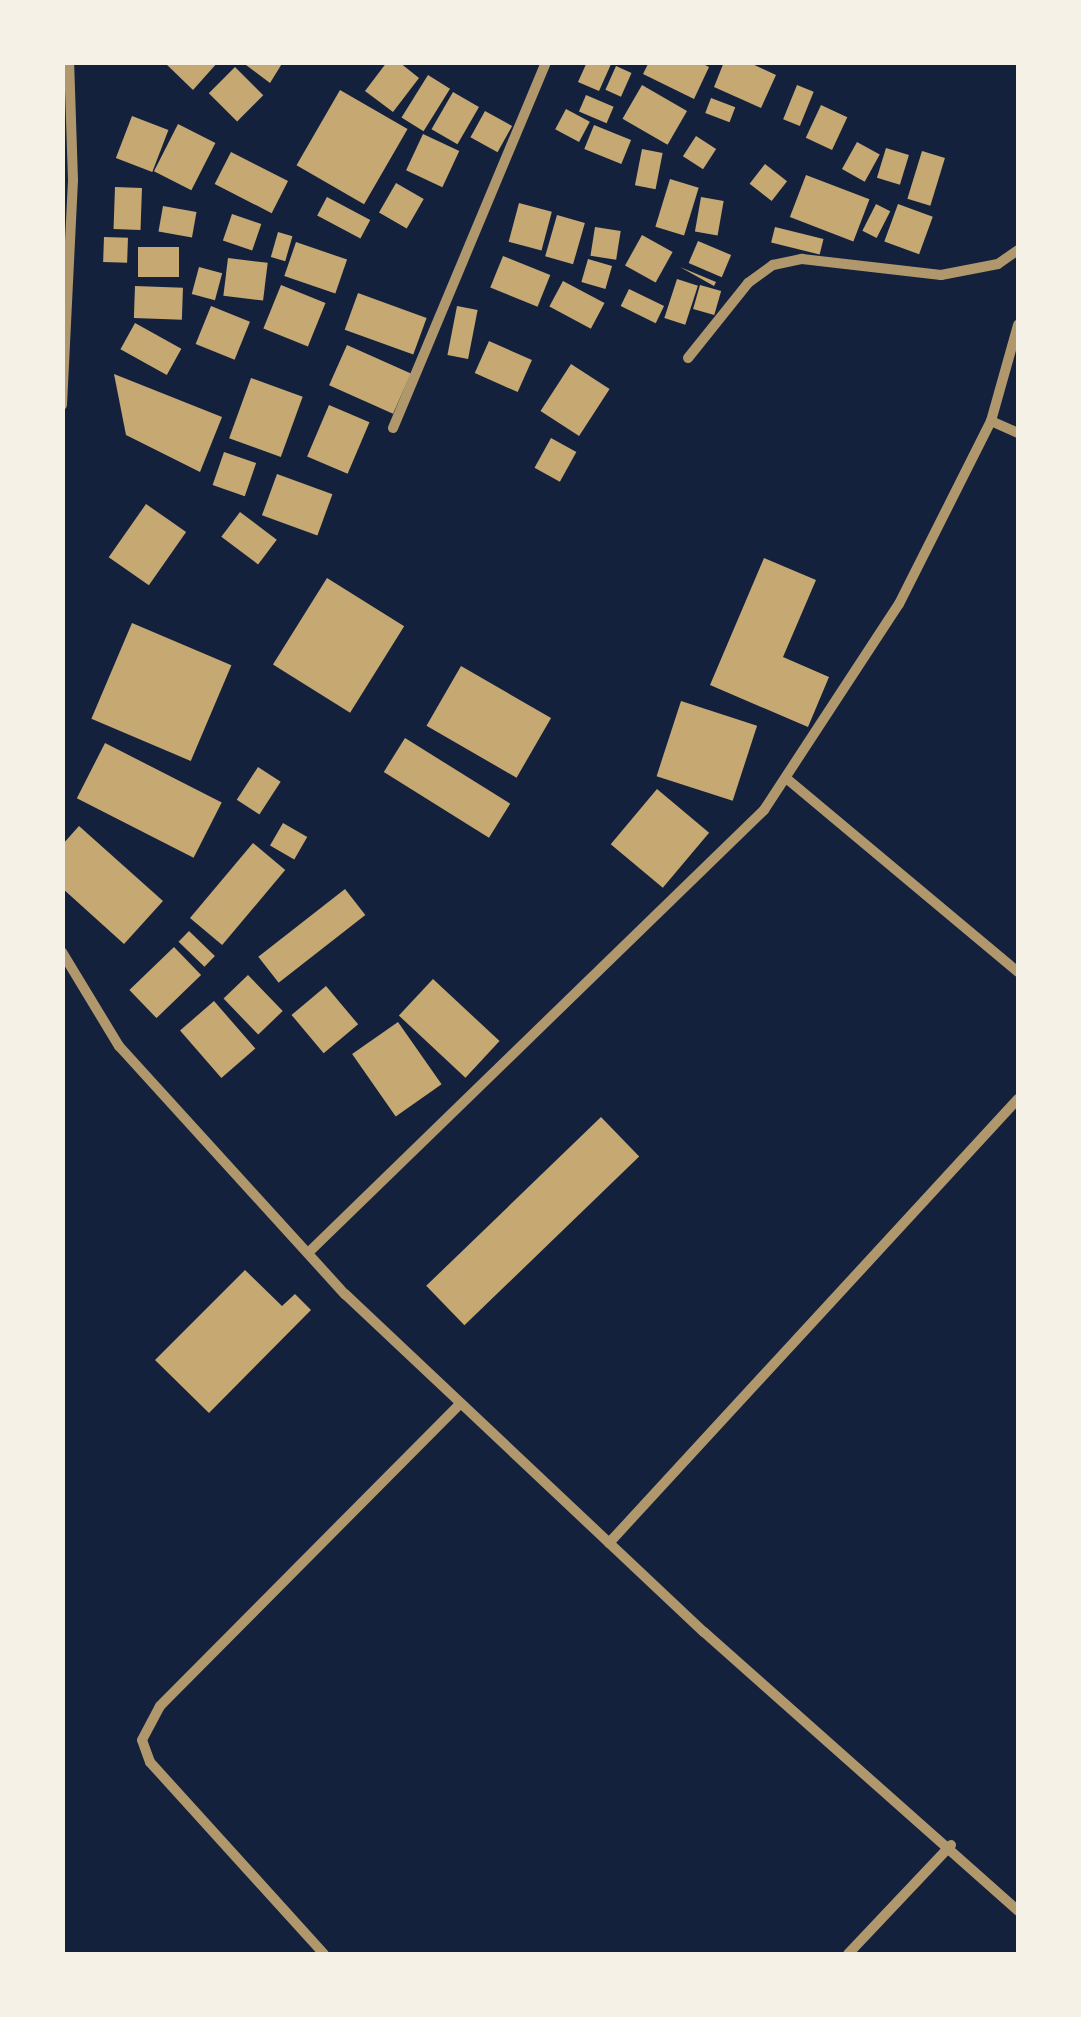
<!DOCTYPE html>
<html>
<head>
<meta charset="utf-8">
<style>
  body { margin:0 }
  #map { position:relative; width:1081px; height:2017px; overflow:hidden; background:#14213d; font-family:Ubuntu,sans-serif }
  div>[style] { position:absolute }
  [style*='--x'] { left:calc(var(--x)*1px); top:calc(var(--y)*1px); width:calc(var(--w)*1px); rotate:calc(var(--a)*1deg) }
  .building>* { inset:0; background:#c6a872; transform-origin:0 0 }
  .minor>* { height:10px; margin:-5px; padding:0 5px; transform-origin:5px; border-radius:5px; background:#b1986c }
  span { translate:-50% -50%; white-space:nowrap; text-align:center; line-height:1.15; -webkit-text-stroke:10px #f6f1e7; paint-order:stroke }
  .frame { position:absolute; inset:0; border:65px solid #f6f1e7; pointer-events:none }
</style>
</head>
<body>
<div id="map">
  <div class="building">
    <i style="clip-path:polygon(164px 62px,218px 62px,193px 90px)"></i>
    <i style="clip-path:polygon(242px 62px,283px 62px,270px 83px)"></i>
    <i style="clip-path:polygon(387px 62px,399px 62px,419px 78px,393px 112px,365px 91px)"></i>
    <i style="clip-path:polygon(587px 62px,612px 62px,599px 91px,578px 82px)"></i>
    <i style="clip-path:polygon(649px 62px,699px 62px,709px 67px,694px 99px,643px 74px)"></i>
    <i style="clip-path:polygon(724px 62px,748px 62px,776px 75px,761px 108px,714px 87px)"></i>
    <i style="left:616px;top:66px;width:17px;height:26px;rotate:24deg"></i>
    <i style="left:235px;top:67px;width:40px;height:37px;rotate:45deg"></i>
    <i style="left:428px;top:75px;width:26px;height:50px;rotate:32deg"></i>
    <i style="left:642px;top:85px;width:52px;height:39px;rotate:30deg"></i>
    <i style="left:797px;top:85px;width:18px;height:37px;rotate:22deg"></i>
    <i style="left:340px;top:90px;width:78px;height:87px;rotate:30deg"></i>
    <i style="left:453px;top:92px;width:30px;height:43px;rotate:30deg"></i>
    <i style="left:586px;top:95px;width:30px;height:18px;rotate:23deg"></i>
    <i style="left:711px;top:98px;width:26px;height:16px;rotate:21deg"></i>
    <i style="left:821px;top:105px;width:29px;height:36px;rotate:25deg"></i>
    <i style="left:566px;top:109px;width:27px;height:23px;rotate:28deg"></i>
    <i style="left:485px;top:111px;width:31px;height:30px;rotate:29deg"></i>
    <i style="left:132px;top:116px;width:39px;height:45px;rotate:21deg"></i>
    <i style="left:178px;top:124px;width:42px;height:53px;rotate:27deg"></i>
    <i style="left:594px;top:125px;width:40px;height:26px;rotate:22deg"></i>
    <i style="left:423px;top:134px;width:40px;height:40px;rotate:25deg"></i>
    <i style="left:696px;top:136px;width:24px;height:24px;rotate:33deg"></i>
    <i style="left:857px;top:142px;width:26px;height:31px;rotate:29deg"></i>
    <i style="left:886px;top:148px;width:24px;height:31px;rotate:17deg"></i>
    <i style="left:642px;top:149px;width:21px;height:37px;rotate:11deg"></i>
    <i style="left:922px;top:151px;width:24px;height:50px;rotate:17deg"></i>
    <i style="left:231px;top:152px;width:64px;height:36px;rotate:27deg"></i>
    <i style="left:765px;top:164px;width:28px;height:25px;rotate:38deg"></i>
    <i style="left:806px;top:175px;width:68px;height:45px;rotate:21deg"></i>
    <i style="left:670px;top:179px;width:30px;height:50px;rotate:17deg"></i>
    <i style="left:396px;top:183px;width:32px;height:34px;rotate:30deg"></i>
    <i style="left:115px;top:187px;width:27px;height:42px;rotate:2deg"></i>
    <i style="left:327px;top:197px;width:49px;height:21px;rotate:28deg"></i>
    <i style="left:701px;top:197px;width:23px;height:35px;rotate:10deg"></i>
    <i style="left:519px;top:203px;width:34px;height:40px;rotate:15deg"></i>
    <i style="left:876px;top:204px;width:16px;height:30px;rotate:27deg"></i>
    <i style="left:898px;top:204px;width:37px;height:40px;rotate:20deg"></i>
    <i style="left:163px;top:206px;width:34px;height:26px;rotate:10deg"></i>
    <i style="left:232px;top:214px;width:31px;height:28px;rotate:19deg"></i>
    <i style="left:557px;top:215px;width:29px;height:43px;rotate:16deg"></i>
    <i style="left:595px;top:227px;width:26px;height:29px;rotate:9deg"></i>
    <i style="left:775px;top:227px;width:50px;height:16px;rotate:14deg"></i>
    <i style="left:278px;top:232px;width:15px;height:26px;rotate:16deg"></i>
    <i style="left:642px;top:235px;width:35px;height:35px;rotate:29deg"></i>
    <i style="left:104px;top:237px;width:24px;height:25px;rotate:2deg"></i>
    <i style="left:698px;top:241px;width:36px;height:24px;rotate:23deg"></i>
    <i style="left:296px;top:242px;width:54px;height:36px;rotate:19deg"></i>
    <i style="left:138px;top:247px;width:41px;height:30px"></i>
    <i style="left:503px;top:256px;width:51px;height:34px;rotate:22deg"></i>
    <i style="left:228px;top:258px;width:40px;height:38px;rotate:7deg"></i>
    <i style="left:588px;top:259px;width:25px;height:24px;rotate:16deg"></i>
    <i style="left:199px;top:267px;width:24px;height:28px;rotate:15deg"></i>
    <i style="clip-path:polygon(680px 267px,716px 282px,714px 286px)"></i>
    <i style="left:677px;top:279px;width:22px;height:41px;rotate:18deg"></i>
    <i style="left:563px;top:281px;width:47px;height:29px;rotate:28deg"></i>
    <i style="left:281px;top:285px;width:48px;height:47px;rotate:22deg"></i>
    <i style="left:700px;top:285px;width:22px;height:25px;rotate:16deg"></i>
    <i style="left:135px;top:286px;width:48px;height:32px;rotate:2deg"></i>
    <i style="left:629px;top:289px;width:39px;height:19px;rotate:26deg"></i>
    <i style="left:358px;top:293px;width:73px;height:39px;rotate:20deg"></i>
    <i style="left:211px;top:306px;width:42px;height:41px;rotate:22deg"></i>
    <i style="left:457px;top:306px;width:21px;height:50px;rotate:11deg"></i>
    <i style="left:135px;top:323px;width:53px;height:30px;rotate:29deg"></i>
    <i style="left:489px;top:341px;width:47px;height:35px;rotate:24deg"></i>
    <i style="left:347px;top:345px;width:70px;height:44px;rotate:24deg"></i>
    <i style="left:571px;top:364px;width:46px;height:56px;rotate:33deg"></i>
    <i style="clip-path:polygon(114px 374px,222px 417px,200px 472px,126px 435px)"></i>
    <i style="left:251px;top:378px;width:55px;height:64px;rotate:20deg"></i>
    <i style="left:329px;top:405px;width:44px;height:56px;rotate:23deg"></i>
    <i style="left:551px;top:438px;width:29px;height:34px;rotate:29deg"></i>
    <i style="left:224px;top:452px;width:34px;height:35px;rotate:19deg"></i>
    <i style="left:277px;top:474px;width:59px;height:44px;rotate:20deg"></i>
    <i style="left:146px;top:504px;width:49px;height:65px;rotate:35deg"></i>
    <i style="left:240px;top:512px;width:46px;height:31px;rotate:37deg"></i>
    <i style="clip-path:polygon(764px 558px,816px 580px,783px 657px,829px 677px,808px 727px,710px 685px)"></i>
    <i style="left:327px;top:578px;width:91px;height:102px;rotate:32deg"></i>
    <i style="left:132px;top:623px;width:108px;height:104px;rotate:23deg"></i>
    <i style="left:461px;top:666px;width:104px;height:69px;rotate:30deg"></i>
    <i style="left:681px;top:701px;width:80px;height:79px;rotate:18deg"></i>
    <i style="left:405px;top:738px;width:124px;height:40px;rotate:32deg"></i>
    <i style="left:105px;top:743px;width:131px;height:62px;rotate:27deg"></i>
    <i style="left:258px;top:767px;width:27px;height:39px;rotate:33deg"></i>
    <i style="left:657px;top:789px;width:68px;height:72px;rotate:40deg"></i>
    <i style="left:283px;top:823px;width:28px;height:26px;rotate:30deg"></i>
    <i style="clip-path:polygon(79px 826px,163px 901px,124px 944px,62px 888px,62px 845px)"></i>
    <i style="left:253px;top:843px;width:42px;height:98px;rotate:40deg"></i>
    <i style="left:345px;top:889px;width:33px;height:110px;rotate:52deg"></i>
    <i style="left:189px;top:931px;width:36px;height:15px;rotate:44deg"></i>
    <i style="left:174px;top:947px;width:39px;height:62px;rotate:46deg"></i>
    <i style="left:248px;top:975px;width:50px;height:34px;rotate:46deg"></i>
    <i style="left:433px;top:979px;width:91px;height:50px;rotate:43deg"></i>
    <i style="left:326px;top:986px;width:50px;height:45px;rotate:50deg"></i>
    <i style="left:214px;top:1001px;width:63px;height:45px;rotate:49deg"></i>
    <i style="left:398px;top:1022px;width:76px;height:56px;rotate:55deg"></i>
    <i style="left:601px;top:1117px;width:55px;height:243px;rotate:46deg"></i>
    <i style="clip-path:polygon(245px 1270px,282px 1306px,295px 1294px,311px 1310px,209px 1413px,155px 1360px)"></i>
  </div>
  <div class="minor">
    <i style="--x:688;--y:358;--w:96;--a:-51.3"></i>
    <i style="--x:748;--y:283;--w:31;--a:-36"></i>
    <i style="--x:773;--y:265;--w:30;--a:-12"></i>
    <i style="--x:802;--y:259;--w:140;--a:6.6"></i>
    <i style="--x:941;--y:275;--w:58;--a:-10.9"></i>
    <i style="--x:998;--y:264;--w:24;--a:-35"></i>
    <i style="--x:62;--y:405;--w:225;--a:-87.2"></i>
    <i style="--x:73;--y:180;--w:118;--a:-91.9"></i>
    <i style="--x:991;--y:421;--w:30;--a:24"></i>
    <i style="--x:393;--y:428;--w:397;--a:-67.3"></i>
    <i style="--x:786;--y:778;--w:302;--a:39.9"></i>
    <i style="--x:62;--y:952;--w:110;--a:58.8"></i>
    <i style="--x:119;--y:1046;--w:336;--a:47.7"></i>
    <i style="--x:345;--y:1294;--w:493;--a:43.3"></i>
    <i style="--x:704;--y:1632;--w:420;--a:41.6"></i>
    <i style="--x:308;--y:1253;--w:636;--a:-44.17"></i>
    <i style="--x:764;--y:810;--w:246;--a:-56.8"></i>
    <i style="--x:899;--y:604;--w:205;--a:-63.3"></i>
    <i style="--x:991;--y:421;--w:100;--a:-74.3"></i>
    <i style="--x:609;--y:1543;--w:604;--a:-47.35"></i>
    <i style="--x:324;--y:1954;--w:259;--a:-132.2"></i>
    <i style="--x:150;--y:1762;--w:23;--a:-110"></i>
    <i style="--x:142;--y:1740;--w:38;--a:-62"></i>
    <i style="--x:160;--y:1706;--w:426;--a:-45.2"></i>
    <i style="--x:848;--y:1954;--w:150;--a:-46.6"></i>
  </div>
  <div class="frame"></div>
</div>
</body>
</html>
